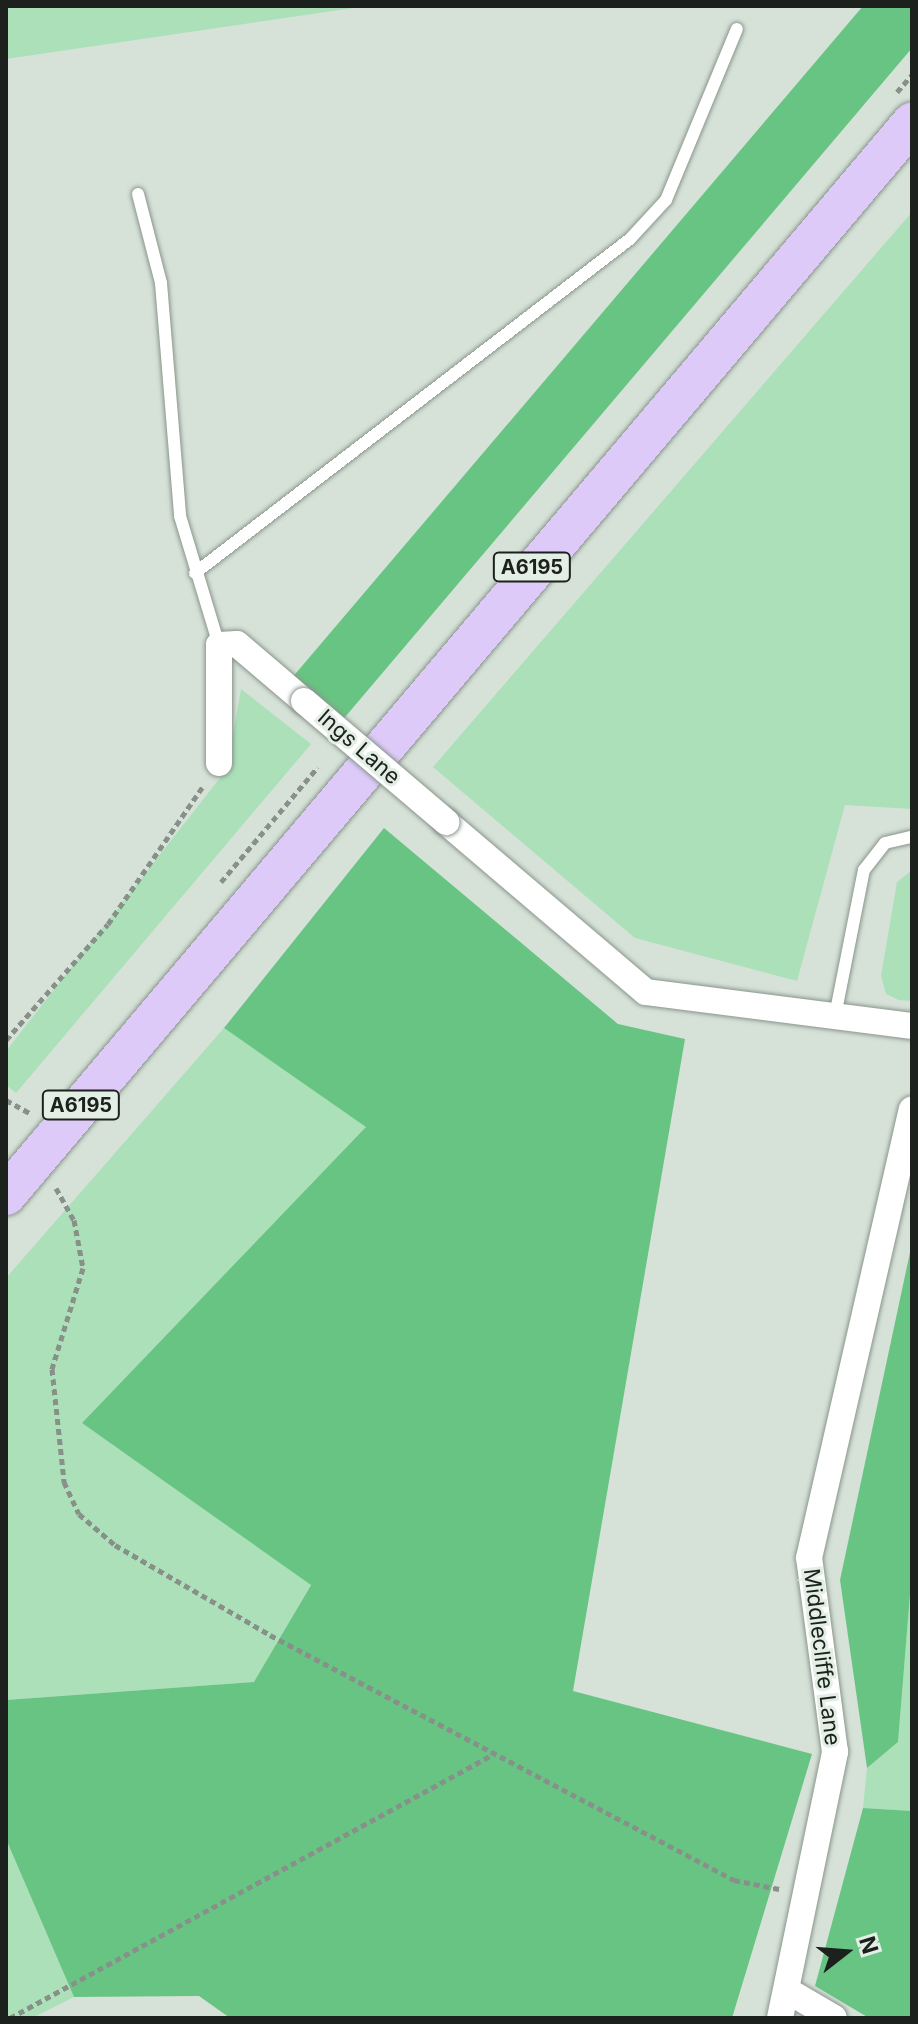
<!DOCTYPE html>
<html>
<head>
<meta charset="utf-8">
<style>
  body { margin:0 }
  #map { position:relative; width:918px; height:2024px; overflow:hidden; background:#d6e2d8; font-family:Inter,sans-serif }
  div>[style] { position:absolute }
  [style*='--x'] { left:calc(var(--x)*1px); top:calc(var(--y)*1px); width:calc(var(--w)*1px); rotate:calc(var(--a)*1deg) }
  .green>* { inset:0; background:#abe0b8 }
  .forest>* { inset:0; background:#68c483 }
  .path>* { height:5px; margin-top:-2.5px; transform-origin:0; background:repeating-linear-gradient(90deg,#879089 0 6px,transparent 0 10px) }
  .roads { filter:drop-shadow(0 0 2px #8a958c) drop-shadow(0 0 2px #8a958c) }
  .lane>* { height:12px; margin:-6px; padding:0 6px; transform-origin:6px; border-radius:6px; background:#fff }
  .street>* { height:26px; margin:-13px; padding:0 13px; transform-origin:13px; border-radius:13px; background:#fff }
  .primary>* { height:40px; margin:-20px; padding:0 20px; transform-origin:20px; border-radius:20px; background:#ddcaf9 }
  .bridges { filter:drop-shadow(0 0 2px #8a958c) drop-shadow(0 0 2px #8a958c) }
  .street-bridge>* { height:26px; margin:-13px; padding:0 13px; transform-origin:13px; border-radius:13px; background:#fff }
  span { translate:-50% -50%; white-space:nowrap; text-align:center; line-height:1.15; -webkit-text-stroke:6px #e3efe5; paint-order:stroke }
  .shield-label span { padding:2px 6px; background:#e3efe5; border:2px solid; border-radius:6px; -webkit-text-stroke-width:0 }
  .shield-label { font-size:20px; color:#1c211d; font-weight:700 }
  .street-label { font-size:22px; color:#1c211d }
  .frame { position:absolute; inset:0; border:8px solid #1c211d; pointer-events:none }
  .north { position:absolute; left:806px; top:1912px; width:80px; height:80px; -webkit-text-stroke:6px #e3efe5; paint-order:stroke; rotate:73deg; font-size:22px; font-weight:700; line-height:32px; text-align:center; color:#1c211d }
  .north::after { content:''; display:block; margin:auto; width:28px; height:36px; background:#1c211d; clip-path:polygon(50% 0,100% 100%,50% 72%,0 100%) }
</style>
</head>
<body>
<div id="map">
  <div class="green">
    <i style="clip-path:polygon(6px 6px,367px 6px,6px 59px)"></i>
    <i style="clip-path:polygon(912px 212px,912px 809px,845px 805px,797px 981px,635px 938px,433px 767px)"></i>
    <i style="clip-path:polygon(241px 689px,311px 744px,16px 1093px,6px 1085px,6px 1051px,227px 769px)"></i>
    <i style="clip-path:polygon(912px 870px,912px 1001px,899px 1000px,886px 994px,881px 976px,897px 882px)"></i>
    <i style="clip-path:polygon(224px 1028px,367px 1127px,82px 1423px,311px 1584px,255px 1682px,6px 1700px,6px 1278px)"></i>
    <i style="clip-path:polygon(912px 1570px,912px 1811px,863px 1808px,867px 1768px,898px 1742px)"></i>
    <i style="clip-path:polygon(6px 1839px,74px 1997px,32px 2018px,6px 2018px)"></i>
  </div>
  <div class="forest">
    <i style="clip-path:polygon(863px 6px,912px 6px,912px 48px,340px 723px,291px 679px)"></i>
    <i style="clip-path:polygon(384px 828px,618px 1024px,685px 1039px,573px 1691px,812px 1754px,732px 2018px,230px 2018px,199px 1996px,74px 1997px,6px 1839px,6px 1700px,254px 1682px,311px 1585px,82px 1423px,366px 1127px,224px 1028px)"></i>
    <i style="clip-path:polygon(912px 1243px,912px 1570px,898px 1742px,867px 1768px,840px 1580px)"></i>
    <i style="clip-path:polygon(863px 1808px,912px 1811px,912px 2018px,869px 2018px,815px 1986px)"></i>
  </div>
  <div class="path">
    <i style="--x:897;--y:92;--w:23;--a:-49"></i>
    <i style="--x:221;--y:882;--w:150;--a:-49.9"></i>
    <i style="--x:6;--y:1040;--w:154;--a:-48.7"></i>
    <i style="--x:108;--y:924;--w:169;--a:-55.4"></i>
    <i style="--x:6;--y:1100;--w:29;--a:29"></i>
    <i style="--x:56;--y:1188;--w:37;--a:61"></i>
    <i style="--x:74;--y:1220;--w:49;--a:79.4"></i>
    <i style="--x:83;--y:1268;--w:106;--a:107.1"></i>
    <i style="--x:52;--y:1369;--w:114;--a:83.9"></i>
    <i style="--x:64;--y:1482;--w:35;--a:65"></i>
    <i style="--x:79;--y:1514;--w:48;--a:40.7"></i>
    <i style="--x:115;--y:1545;--w:179;--a:30.1"></i>
    <i style="--x:270;--y:1635;--w:525;--a:27.83"></i>
    <i style="--x:734;--y:1880;--w:46;--a:11.3"></i>
    <i style="--x:10;--y:2018;--w:549;--a:-28.62"></i>
  </div>
  <div class="roads">
    <div class="lane">
      <i style="--x:138;--y:194;--w:92;--a:75.5"></i>
      <i style="--x:161;--y:283;--w:234;--a:85.3"></i>
      <i style="--x:180;--y:516;--w:135;--a:73.2"></i>
      <i style="--x:195;--y:573;--w:548;--a:-37.52"></i>
      <i style="--x:630;--y:239;--w:53;--a:-47.3"></i>
      <i style="--x:666;--y:200;--w:185;--a:-67.5"></i>
      <i style="--x:835;--y:1016;--w:149;--a:-78.8"></i>
      <i style="--x:864;--y:870;--w:34;--a:-52"></i>
      <i style="--x:885;--y:843;--w:28;--a:-13"></i>
    </div>
    <div class="street">
      <i style="--x:219;--y:763;--w:118;--a:-90"></i>
      <i style="--x:219;--y:645;--w:18;--a:-3"></i>
      <i style="--x:237;--y:644;--w:88;--a:40.4"></i>
      <i style="--x:446;--y:822;--w:262;--a:40.4"></i>
      <i style="--x:646;--y:992;--w:268;--a:7.3"></i>
      <i style="--x:788;--y:1991;--w:53;--a:30.4"></i>
      <i style="--x:780;--y:2018;--w:272;--a:-78.3"></i>
      <i style="--x:835;--y:1752;--w:196;--a:-97.6"></i>
      <i style="--x:809;--y:1558;--w:460;--a:-77.1"></i>
    </div>
    <div class="primary">
      <i style="--x:6;--y:1195;--w:1404;--a:-49.8"></i>
    </div>
  </div>
  <div class="bridges">
    <div class="street-bridge">
      <i style="--x:304;--y:701;--w:187;--a:40.4"></i>
    </div>
  </div>
  <div class="shield-label">
    <span style="left:532px;top:567px">A6195</span>
    <span style="left:81px;top:1105px">A6195</span>
  </div>
  <div class="street-label">
    <span style="left:359px;top:747px;rotate:41deg">Ings Lane</span>
    <span style="left:822px;top:1657px;rotate:83deg">Middlecliffe Lane</span>
  </div>
  <div class="frame"></div>
  <div class="north">N</div>
</div>
</body>
</html>
